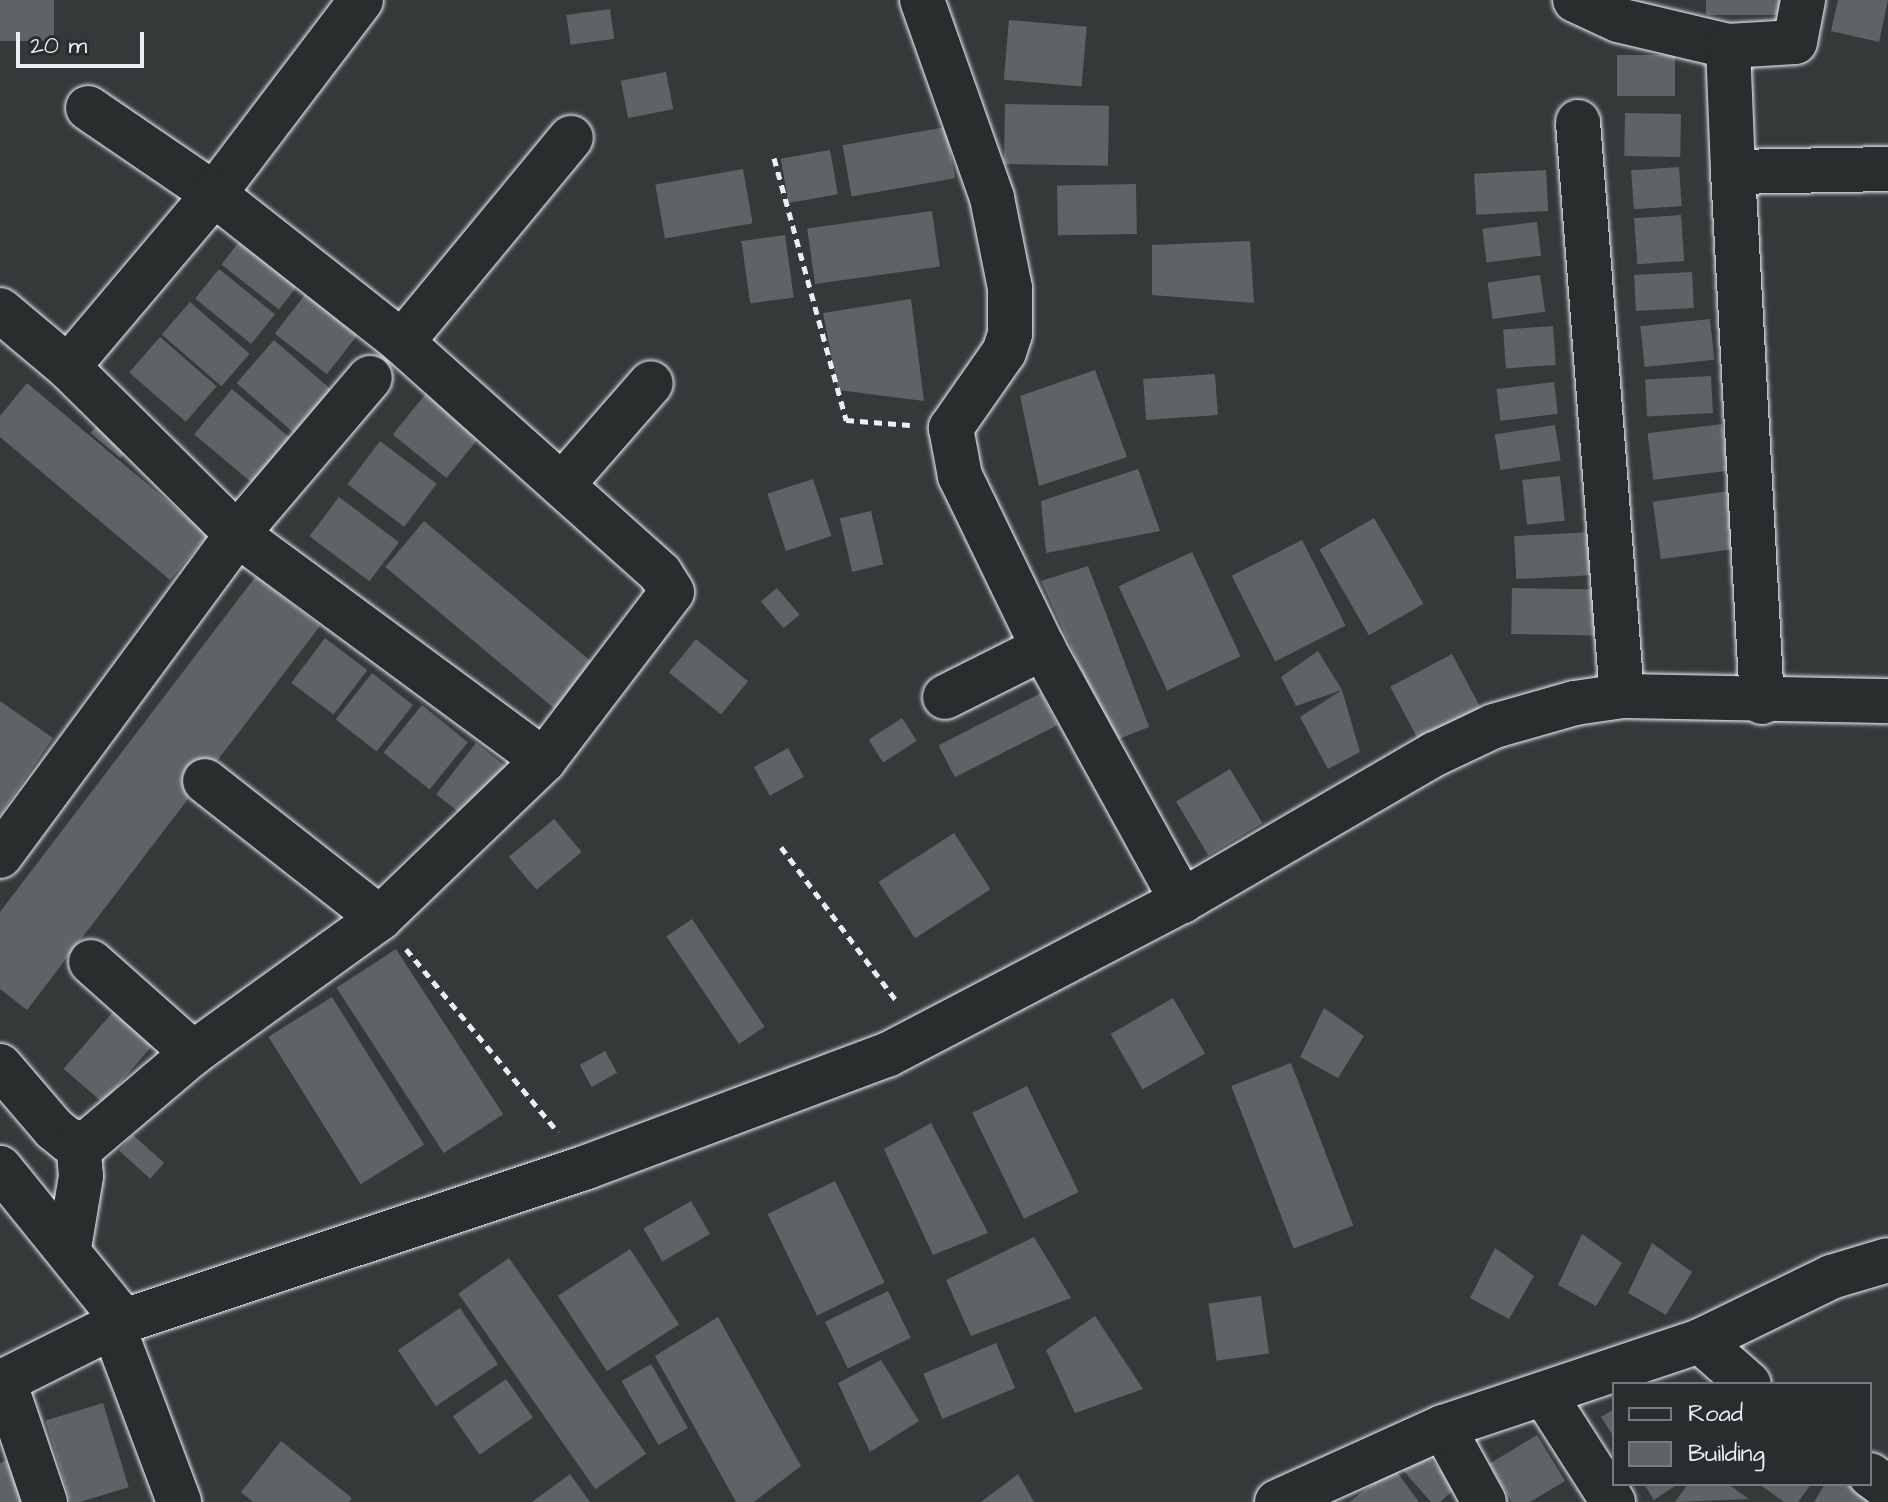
<!DOCTYPE html>
<html>
<head>
<meta charset="utf-8">
<style>
  body { margin:0 }
  #map { position:relative; width:1888px; height:1502px; overflow:hidden; background:#35393a; font-family:"Architects Daughter",sans-serif }
  div>[style] { position:absolute }
  [style*='--x'] { left:calc(var(--x)*1px); top:calc(var(--y)*1px); width:calc(var(--w)*1px); rotate:calc(var(--a)*1deg) }
  .building>* { inset:0; background:#5f6365; transform-origin:0 0 }
  .path>* { height:5px; margin-top:-2.5px; transform-origin:0; background:repeating-linear-gradient(90deg,#e8f1f8 0 8px,transparent 0 14px) }
  .roads { filter:drop-shadow(0 0 2px #e8f1f8) drop-shadow(0 0 2px #e8f1f8) }
  .minor>* { height:44px; margin:-22px; padding:0 22px; transform-origin:22px; border-radius:22px; background:#2a2d2e }
  .tertiary>* { height:44px; margin:-22px; padding:0 22px; transform-origin:22px; border-radius:22px; background:#2a2d2e }
  span { translate:-50% -50%; white-space:nowrap; text-align:center; line-height:1.15; -webkit-text-stroke:7px #2a2d2e; paint-order:stroke }
  .legend { position:absolute; left:1612px; top:1382px; width:260px; height:104px; box-sizing:border-box; background:#2a2d2e; border:2px solid #767b7f; margin:0; padding:10px 14px; list-style:none; font-size:24px; color:#e8f1f8 }
  .legend li { display:flex; align-items:center; gap:16px; height:40px }
  .legend b { width:40px; border:2px solid #767b7f }
  .scale { position:absolute; left:16px; top:32px; width:128px; height:36px; box-sizing:border-box; border:4px solid #e8f1f8; border-top:0; padding-left:10px; font-size:24px; line-height:28px; white-space:nowrap; color:#e8f1f8; -webkit-text-stroke:6px #2a2d2e; paint-order:stroke }
</style>
</head>
<body>
<div id="map">
  <div class="building">
    <i style="left:0;top:0;width:54px;height:41px"></i>
    <i style="left:1706px;top:0;width:83px;height:15px"></i>
    <i style="clip-path:polygon(1838px 0,1888px 0,1879px 42px,1831px 31px)"></i>
    <i style="left:610px;top:9px;width:30px;height:44px;rotate:82deg"></i>
    <i style="left:1009px;top:20px;width:78px;height:60px;rotate:5deg"></i>
    <i style="left:1617px;top:55px;width:58px;height:41px"></i>
    <i style="left:666px;top:72px;width:38px;height:46px;rotate:79deg"></i>
    <i style="left:1005px;top:104px;width:104px;height:60px;rotate:1deg"></i>
    <i style="left:1625px;top:113px;width:56px;height:43px;rotate:1deg"></i>
    <i style="left:946px;top:127px;width:52px;height:105px;rotate:80deg"></i>
    <i style="left:830px;top:150px;width:45px;height:50px;rotate:80deg"></i>
    <i style="left:1679px;top:167px;width:39px;height:48px;rotate:86deg"></i>
    <i style="left:743px;top:169px;width:55px;height:89px;rotate:80deg"></i>
    <i style="left:1546px;top:170px;width:41px;height:72px;rotate:87deg"></i>
    <i style="left:1136px;top:184px;width:50px;height:79px;rotate:89deg"></i>
    <i style="left:932px;top:211px;width:56px;height:126px;rotate:82deg"></i>
    <i style="left:1681px;top:215px;width:46px;height:47px;rotate:86deg"></i>
    <i style="left:1537px;top:222px;width:34px;height:55px;rotate:83deg"></i>
    <i style="left:246px;top:233px;width:73px;height:40px;rotate:38deg"></i>
    <i style="left:785px;top:235px;width:63px;height:44px;rotate:82deg"></i>
    <i style="clip-path:polygon(1250px 241px,1254px 303px,1152px 295px,1152px 245px)"></i>
    <i style="left:219px;top:269px;width:72px;height:38px;rotate:39deg"></i>
    <i style="left:1692px;top:272px;width:36px;height:58px;rotate:87deg"></i>
    <i style="left:1540px;top:275px;width:37px;height:53px;rotate:82deg"></i>
    <i style="left:308px;top:291px;width:66px;height:54px;rotate:38deg"></i>
    <i style="clip-path:polygon(911px 299px,924px 401px,838px 390px,823px 313px)"></i>
    <i style="left:190px;top:302px;width:79px;height:43px;rotate:41deg"></i>
    <i style="left:1710px;top:319px;width:41px;height:70px;rotate:84deg"></i>
    <i style="left:1553px;top:326px;width:39px;height:50px;rotate:86deg"></i>
    <i style="left:160px;top:337px;width:75px;height:47px;rotate:41deg"></i>
    <i style="left:274px;top:340px;width:92px;height:57px;rotate:41deg"></i>
    <i style="clip-path:polygon(1095px 370px,1127px 457px,1039px 486px,1020px 396px)"></i>
    <i style="left:1215px;top:374px;width:41px;height:72px;rotate:86deg"></i>
    <i style="left:1711px;top:376px;width:37px;height:66px;rotate:87deg"></i>
    <i style="left:1554px;top:382px;width:32px;height:58px;rotate:83deg"></i>
    <i style="clip-path:polygon(27px 383px,208px 535px,170px 580px,0 437px,0 416px)"></i>
    <i style="left:232px;top:389px;width:92px;height:59px;rotate:40deg"></i>
    <i style="left:428px;top:391px;width:69px;height:56px;rotate:39deg"></i>
    <i style="left:104px;top:417px;width:39px;height:21px;rotate:40deg"></i>
    <i style="left:1722px;top:424px;width:47px;height:75px;rotate:83deg"></i>
    <i style="left:1555px;top:425px;width:36px;height:61px;rotate:81deg"></i>
    <i style="left:380px;top:441px;width:71px;height:54px;rotate:37deg"></i>
    <i style="clip-path:polygon(1138px 469px,1160px 531px,1046px 553px,1041px 501px)"></i>
    <i style="left:1560px;top:476px;width:45px;height:38px;rotate:84deg"></i>
    <i style="left:813px;top:479px;width:60px;height:48px;rotate:72deg"></i>
    <i style="left:1729px;top:491px;width:58px;height:77px;rotate:82deg"></i>
    <i style="left:339px;top:497px;width:75px;height:49px;rotate:37deg"></i>
    <i style="left:871px;top:511px;width:55px;height:32px;rotate:77deg"></i>
    <i style="left:1374px;top:518px;width:99px;height:63px;rotate:60deg"></i>
    <i style="left:424px;top:521px;width:234px;height:60px;rotate:40deg"></i>
    <i style="left:1593px;top:532px;width:43px;height:79px;rotate:87deg"></i>
    <i style="left:1302px;top:540px;width:96px;height:79px;rotate:63deg"></i>
    <i style="left:1192px;top:552px;width:115px;height:81px;rotate:65deg"></i>
    <i style="clip-path:polygon(1088px 566px,1149px 727px,1114px 741px,1041px 581px)"></i>
    <i style="clip-path:polygon(256px 576px,320px 626px,27px 1010px,0 989px,0 912px)"></i>
    <i style="left:777px;top:588px;width:35px;height:21px;rotate:50deg"></i>
    <i style="left:1512px;top:588px;width:102px;height:46px;rotate:1deg"></i>
    <i style="left:325px;top:638px;width:53px;height:56px;rotate:37deg"></i>
    <i style="left:696px;top:639px;width:67px;height:43px;rotate:39deg"></i>
    <i style="clip-path:polygon(1318px 651px,1342px 690px,1360px 752px,1328px 769px,1300px 717px,1342px 690px,1296px 706px,1281px 677px)"></i>
    <i style="left:1452px;top:654px;width:73px;height:70px;rotate:62deg"></i>
    <i style="left:372px;top:673px;width:52px;height:59px;rotate:38deg"></i>
    <i style="left:1041px;top:693px;width:36px;height:115px;rotate:63deg"></i>
    <i style="clip-path:polygon(0 701px,53px 738px,0 815px)"></i>
    <i style="left:422px;top:705px;width:59px;height:61px;rotate:39deg"></i>
    <i style="left:902px;top:718px;width:27px;height:40px;rotate:57deg"></i>
    <i style="left:476px;top:743px;width:50px;height:65px;rotate:38deg"></i>
    <i style="left:788px;top:748px;width:33px;height:39px;rotate:61deg"></i>
    <i style="left:1230px;top:769px;width:63px;height:63px;rotate:59deg"></i>
    <i style="left:554px;top:819px;width:43px;height:59px;rotate:50deg"></i>
    <i style="left:954px;top:833px;width:67px;height:90px;rotate:57deg"></i>
    <i style="left:692px;top:919px;width:130px;height:31px;rotate:56deg"></i>
    <i style="left:396px;top:949px;width:197px;height:71px;rotate:57deg"></i>
    <i style="left:332px;top:997px;width:174px;height:75px;rotate:58deg"></i>
    <i style="left:1173px;top:998px;width:64px;height:72px;rotate:60deg"></i>
    <i style="left:118px;top:1006px;width:52px;height:83px;rotate:41deg"></i>
    <i style="clip-path:polygon(1324px 1008px,1364px 1036px,1338px 1078px,1300px 1057px)"></i>
    <i style="left:605px;top:1051px;width:25px;height:29px;rotate:61deg"></i>
    <i style="left:1291px;top:1063px;width:174px;height:64px;rotate:69deg"></i>
    <i style="left:1027px;top:1086px;width:118px;height:61px;rotate:64deg"></i>
    <i style="clip-path:polygon(931px 1123px,988px 1233px,933px 1255px,884px 1149px)"></i>
    <i style="left:133px;top:1135px;width:42px;height:21px;rotate:42deg"></i>
    <i style="left:835px;top:1181px;width:113px;height:75px;rotate:64deg"></i>
    <i style="left:691px;top:1201px;width:38px;height:55px;rotate:60deg"></i>
    <i style="clip-path:polygon(1582px 1234px,1622px 1263px,1596px 1306px,1558px 1285px)"></i>
    <i style="clip-path:polygon(1034px 1237px,1071px 1298px,971px 1336px,946px 1280px)"></i>
    <i style="clip-path:polygon(1652px 1243px,1692px 1272px,1666px 1315px,1628px 1293px)"></i>
    <i style="clip-path:polygon(1495px 1248px,1534px 1276px,1509px 1319px,1470px 1298px)"></i>
    <i style="left:630px;top:1249px;width:90px;height:86px;rotate:57deg"></i>
    <i style="left:509px;top:1258px;width:239px;height:62px;rotate:55deg"></i>
    <i style="left:888px;top:1291px;width:52px;height:70px;rotate:64deg"></i>
    <i style="left:1261px;top:1296px;width:58px;height:53px;rotate:82deg"></i>
    <i style="left:460px;top:1308px;width:68px;height:75px;rotate:56deg"></i>
    <i style="clip-path:polygon(1095px 1316px,1143px 1389px,1075px 1413px,1046px 1350px)"></i>
    <i style="clip-path:polygon(718px 1317px,801px 1466px,754px 1502px,736px 1502px,655px 1356px)"></i>
    <i style="left:996px;top:1343px;width:49px;height:79px;rotate:67deg"></i>
    <i style="clip-path:polygon(881px 1360px,919px 1421px,870px 1452px,838px 1383px)"></i>
    <i style="left:651px;top:1364px;width:74px;height:34px;rotate:60deg"></i>
    <i style="left:506px;top:1379px;width:47px;height:65px;rotate:55deg"></i>
    <i style="left:103px;top:1403px;width:88px;height:60px;rotate:73deg"></i>
    <i style="clip-path:polygon(1614px 1409px,1614px 1437px,1601px 1417px)"></i>
    <i style="clip-path:polygon(1537px 1435px,1565px 1481px,1530px 1502px,1512px 1502px,1489px 1464px)"></i>
    <i style="clip-path:polygon(281px 1441px,352px 1498px,349px 1502px,253px 1502px,241px 1492px)"></i>
    <i style="clip-path:polygon(1421px 1448px,1456px 1488px,1440px 1502px,1431px 1502px,1400px 1467px)"></i>
    <i style="clip-path:polygon(23px 1454px,41px 1502px,0 1502px,0 1463px)"></i>
    <i style="clip-path:polygon(1394px 1468px,1419px 1502px,1349px 1502px)"></i>
    <i style="clip-path:polygon(570px 1474px,590px 1502px,532px 1502px)"></i>
    <i style="clip-path:polygon(1018px 1474px,1034px 1502px,981px 1502px)"></i>
    <i style="clip-path:polygon(1644px 1484px,1678px 1484px,1654px 1500px)"></i>
    <i style="clip-path:polygon(1688px 1484px,1728px 1484px,1749px 1499px,1675px 1502px)"></i>
    <i style="clip-path:polygon(1759px 1484px,1811px 1484px,1798px 1502px,1784px 1502px)"></i>
    <i style="clip-path:polygon(1825px 1484px,1870px 1484px,1873px 1502px,1814px 1502px)"></i>
  </div>
  <div class="path">
    <i style="--x:774;--y:158;--w:272;--a:74.6"></i>
    <i style="--x:846;--y:420;--w:64;--a:4.5"></i>
    <i style="--x:781;--y:847;--w:191;--a:53.1"></i>
    <i style="--x:406;--y:949;--w:238;--a:50.3"></i>
  </div>
  <div class="roads">
    <div class="minor">
      <i style="--x:922;--y:0;--w:210;--a:70.5"></i>
      <i style="--x:992;--y:198;--w:92;--a:78.7"></i>
      <i style="--x:1010;--y:288;--w:46;--a:90"></i>
      <i style="--x:1010;--y:334;--w:19;--a:108"></i>
      <i style="--x:1004;--y:352;--w:93;--a:124.9"></i>
      <i style="--x:951;--y:428;--w:49;--a:79.4"></i>
      <i style="--x:960;--y:476;--w:191;--a:64.2"></i>
      <i style="--x:1043;--y:648;--w:289;--a:61.2"></i>
      <i style="--x:1575;--y:0;--w:47;--a:24.9"></i>
      <i style="--x:1618;--y:20;--w:113;--a:13.3"></i>
      <i style="--x:1728;--y:46;--w:126;--a:87.7"></i>
      <i style="--x:1728;--y:46;--w:67;--a:-3.4"></i>
      <i style="--x:1795;--y:42;--w:43;--a:-79.2"></i>
      <i style="--x:88;--y:108;--w:153;--a:34.3"></i>
      <i style="--x:214;--y:194;--w:243;--a:-52.8"></i>
      <i style="--x:1578;--y:122;--w:576;--a:85.62"></i>
      <i style="--x:0;--y:310;--w:89;--a:40"></i>
      <i style="--x:402;--y:342;--w:265;--a:-50.4"></i>
      <i style="--x:562;--y:485;--w:135;--a:-48.9"></i>
      <i style="--x:945;--y:697;--w:110;--a:-26.6"></i>
      <i style="--x:1762;--y:702;--w:531;--a:-93.13"></i>
      <i style="--x:1733;--y:172;--w:155;--a:-1.1"></i>
      <i style="--x:205;--y:781;--w:222;--a:38.1"></i>
      <i style="--x:0;--y:856;--w:400;--a:-53.6"></i>
      <i style="--x:237;--y:534;--w:205;--a:-49.6"></i>
      <i style="--x:91;--y:962;--w:137;--a:41.7"></i>
      <i style="--x:0;--y:1066;--w:83;--a:49.4"></i>
      <i style="--x:54;--y:1129;--w:19;--a:39"></i>
      <i style="--x:69;--y:1141;--w:18;--a:6"></i>
      <i style="--x:87;--y:1143;--w:139;--a:-40.3"></i>
      <i style="--x:193;--y:1053;--w:231;--a:-35.8"></i>
      <i style="--x:380;--y:918;--w:228;--a:-43.9"></i>
      <i style="--x:544;--y:760;--w:211;--a:-52.7"></i>
      <i style="--x:672;--y:592;--w:22;--a:-122"></i>
      <i style="--x:660;--y:573;--w:346;--a:-138.2"></i>
      <i style="--x:402;--y:342;--w:239;--a:-141.8"></i>
      <i style="--x:214;--y:194;--w:226;--a:130.2"></i>
      <i style="--x:68;--y:367;--w:238;--a:44.7"></i>
      <i style="--x:237;--y:534;--w:381;--a:36.4"></i>
      <i style="--x:69;--y:1248;--w:73;--a:-80.5"></i>
      <i style="--x:81;--y:1176;--w:32;--a:-95"></i>
      <i style="--x:113;--y:1326;--w:188;--a:69.4"></i>
      <i style="--x:1700;--y:1341;--w:65;--a:41.3"></i>
      <i style="--x:4;--y:1381;--w:128;--a:71.3"></i>
      <i style="--x:0;--y:1383;--w:139;--a:-26.6"></i>
      <i style="--x:1544;--y:1394;--w:128;--a:57.4"></i>
      <i style="--x:1443;--y:1427;--w:85;--a:61.3"></i>
      <i style="--x:1870;--y:1475;--w:22;--a:36"></i>
      <i style="--x:1277;--y:1502;--w:182;--a:-24.3"></i>
      <i style="--x:1443;--y:1427;--w:271;--a:-18.5"></i>
      <i style="--x:1700;--y:1341;--w:146;--a:-26"></i>
      <i style="--x:1831;--y:1277;--w:59;--a:-16.6"></i>
    </div>
    <div class="tertiary">
      <i style="--x:0;--y:1168;--w:197;--a:51"></i>
      <i style="--x:124;--y:1321;--w:488;--a:-18.4"></i>
      <i style="--x:587;--y:1167;--w:320;--a:-20.5"></i>
      <i style="--x:887;--y:1055;--w:333;--a:-27.6"></i>
      <i style="--x:1182;--y:901;--w:293;--a:-30.2"></i>
      <i style="--x:1435;--y:754;--w:65;--a:-25.4"></i>
      <i style="--x:1494;--y:726;--w:84;--a:-15.9"></i>
      <i style="--x:1575;--y:703;--w:48;--a:-8.5"></i>
      <i style="--x:1622;--y:696;--w:266;--a:1.1"></i>
    </div>
  </div>
  <ul class="legend">
  <li><b style="height:10px;background:#2a2d2e"></b>Road</li>
  <li><b style="height:22px;background:#5f6365"></b>Building</li>
  </ul>
  <div class="scale">20 m</div>
</div>
</body>
</html>
